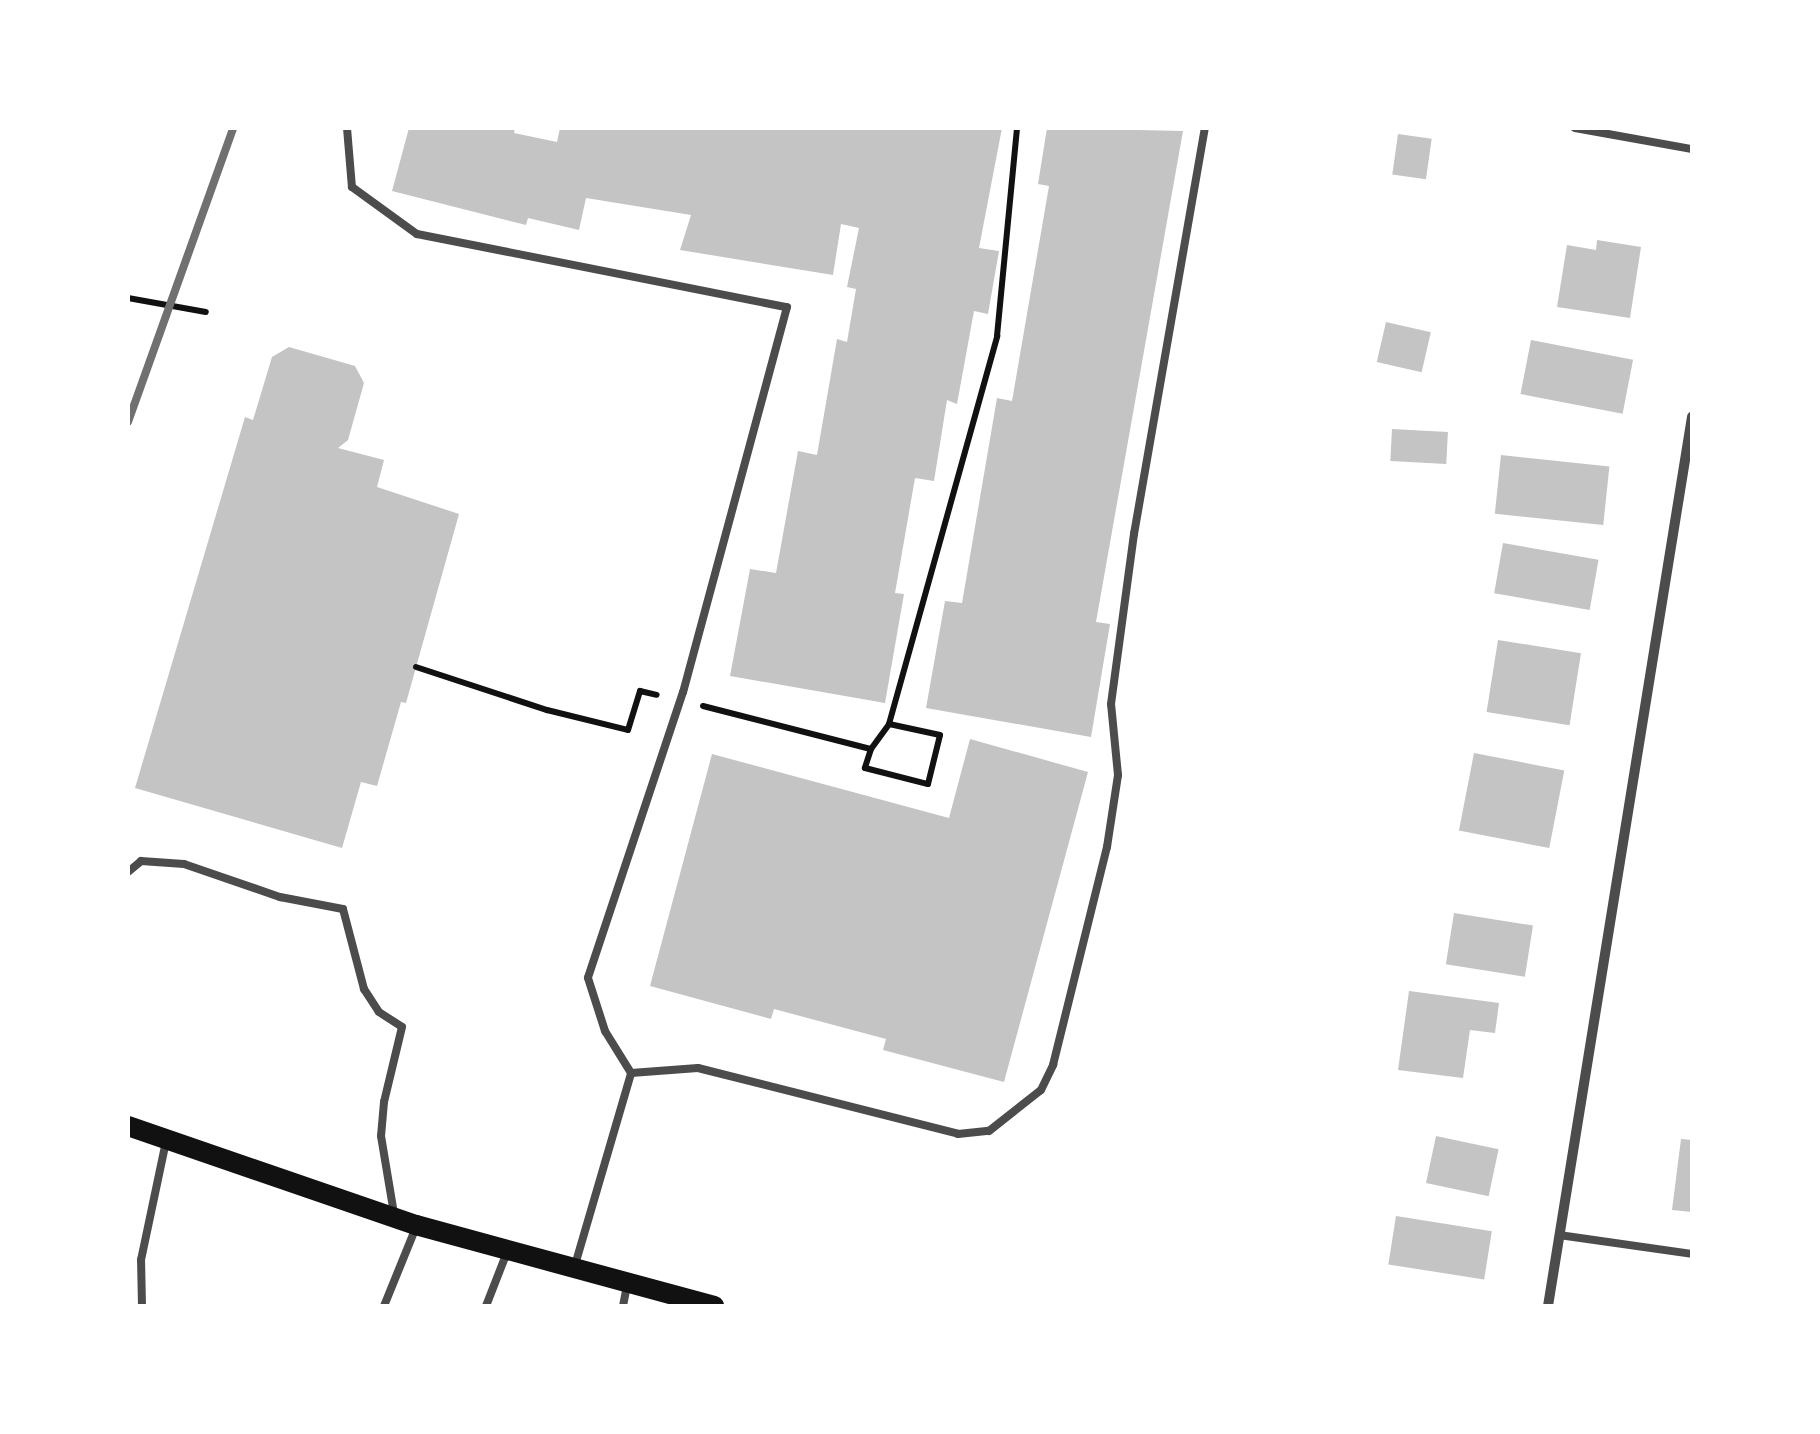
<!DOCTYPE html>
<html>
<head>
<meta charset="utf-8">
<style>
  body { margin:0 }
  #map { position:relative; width:1820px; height:1434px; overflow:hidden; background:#fff; font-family:"Archivo Narrow",sans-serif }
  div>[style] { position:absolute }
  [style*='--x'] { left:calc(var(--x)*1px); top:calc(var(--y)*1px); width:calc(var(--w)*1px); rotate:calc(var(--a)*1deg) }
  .building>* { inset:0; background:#c4c4c4; transform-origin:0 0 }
  .path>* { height:6px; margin:-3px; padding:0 3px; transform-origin:3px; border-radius:3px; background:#111 }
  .service>* { height:8px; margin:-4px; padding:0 4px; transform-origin:4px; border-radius:4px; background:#4c4c4c }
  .minor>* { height:10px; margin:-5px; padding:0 5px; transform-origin:5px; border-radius:5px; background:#4c4c4c }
  .secondary>* { height:20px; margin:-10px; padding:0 10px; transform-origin:10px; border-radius:10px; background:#111 }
  .rail>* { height:8px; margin:-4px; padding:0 4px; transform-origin:4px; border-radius:4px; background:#707070 }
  span { translate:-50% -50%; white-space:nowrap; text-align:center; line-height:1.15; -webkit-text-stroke:8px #fff; paint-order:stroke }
  .frame { position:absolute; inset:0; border:130px solid #fff; pointer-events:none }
</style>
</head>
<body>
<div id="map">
  <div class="building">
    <i style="clip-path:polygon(409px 128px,515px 128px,514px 133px,557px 142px,560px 128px,1002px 128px,979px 248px,999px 251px,988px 314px,974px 311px,957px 404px,947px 400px,934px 481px,915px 478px,895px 593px,904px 594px,885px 703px,730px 676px,750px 569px,776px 573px,798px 451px,817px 455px,837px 339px,847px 342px,856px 289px,847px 287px,859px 228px,841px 224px,833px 275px,680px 250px,691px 215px,586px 198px,579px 230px,528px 218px,526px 225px,392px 191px)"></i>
    <i style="clip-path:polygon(1047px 128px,1183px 131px,1096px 622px,1110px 624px,1091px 737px,926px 708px,945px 601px,962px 603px,997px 398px,1012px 401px,1049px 186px,1038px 184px)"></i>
    <i style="left:1398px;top:134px;width:34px;height:41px;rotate:8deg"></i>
    <i style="clip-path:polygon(1597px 240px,1641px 247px,1630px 318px,1557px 307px,1567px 245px,1596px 250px)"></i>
    <i style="left:1386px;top:322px;width:46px;height:41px;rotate:13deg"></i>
    <i style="left:1531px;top:340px;width:104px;height:55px;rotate:11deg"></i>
    <i style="clip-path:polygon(289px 347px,355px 366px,364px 383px,348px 440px,338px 448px,384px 460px,377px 487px,459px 514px,406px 703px,401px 702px,377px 786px,361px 782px,342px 848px,135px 788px,245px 417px,253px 420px,272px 357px)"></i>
    <i style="left:1392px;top:429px;width:56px;height:32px;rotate:3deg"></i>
    <i style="left:1501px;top:455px;width:109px;height:59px;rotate:6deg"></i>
    <i style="left:1503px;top:543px;width:97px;height:51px;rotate:10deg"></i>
    <i style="left:1498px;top:640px;width:84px;height:73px;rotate:9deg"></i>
    <i style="clip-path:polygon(970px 739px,1088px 772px,1004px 1082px,883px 1050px,886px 1039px,774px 1009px,771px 1019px,650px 986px,712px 754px,949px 818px)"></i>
    <i style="left:1474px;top:753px;width:92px;height:79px;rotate:11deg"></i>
    <i style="left:1454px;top:913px;width:80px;height:52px;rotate:9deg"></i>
    <i style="clip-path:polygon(1409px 991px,1499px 1003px,1495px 1033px,1470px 1030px,1463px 1078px,1398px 1070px)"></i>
    <i style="left:1436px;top:1136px;width:64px;height:48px;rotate:12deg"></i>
    <i style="clip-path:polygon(1681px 1139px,1692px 1140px,1692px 1212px,1672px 1210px)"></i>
    <i style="left:1396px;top:1216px;width:97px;height:49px;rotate:9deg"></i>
  </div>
  <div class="path">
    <i style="--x:128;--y:298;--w:79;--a:10.2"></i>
    <i style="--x:416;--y:667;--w:138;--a:18.2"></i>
    <i style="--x:547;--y:710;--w:83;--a:13.9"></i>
    <i style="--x:628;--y:730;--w:41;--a:-72.9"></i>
    <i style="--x:640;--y:691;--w:17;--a:13"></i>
    <i style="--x:703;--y:706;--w:173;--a:14.4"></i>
    <i style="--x:871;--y:749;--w:20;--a:108"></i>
    <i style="--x:865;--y:768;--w:65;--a:14.3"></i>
    <i style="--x:928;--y:784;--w:50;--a:-76.2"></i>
    <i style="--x:940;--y:735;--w:52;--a:-167.8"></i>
    <i style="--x:889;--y:724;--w:403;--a:-74.4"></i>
    <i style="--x:997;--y:336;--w:209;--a:-84.5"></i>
    <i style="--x:871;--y:749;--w:31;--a:-54"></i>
  </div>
  <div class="service">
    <i style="--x:347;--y:128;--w:59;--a:85.2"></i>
    <i style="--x:352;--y:187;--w:80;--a:35.9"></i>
    <i style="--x:417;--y:234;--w:377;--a:11.2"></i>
    <i style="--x:787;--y:307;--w:399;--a:105.1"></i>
    <i style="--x:683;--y:692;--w:301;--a:108.4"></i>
    <i style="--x:588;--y:978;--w:56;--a:72.2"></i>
    <i style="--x:605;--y:1031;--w:49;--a:58.2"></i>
    <i style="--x:1575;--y:128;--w:119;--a:10.2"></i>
    <i style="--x:128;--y:872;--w:17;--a:-40"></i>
    <i style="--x:141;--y:861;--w:43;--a:4"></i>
    <i style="--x:184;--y:864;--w:102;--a:19"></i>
    <i style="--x:280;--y:897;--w:64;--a:10.8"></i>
    <i style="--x:343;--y:909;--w:83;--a:75.3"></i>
    <i style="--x:364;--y:989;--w:27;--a:57"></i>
    <i style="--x:379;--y:1012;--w:27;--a:33"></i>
    <i style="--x:402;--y:1027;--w:77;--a:103.5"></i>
    <i style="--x:384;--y:1102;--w:34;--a:95"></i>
    <i style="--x:381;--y:1136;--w:79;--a:80.5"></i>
    <i style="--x:631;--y:1073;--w:67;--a:-4.3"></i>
    <i style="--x:698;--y:1068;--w:268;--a:14.2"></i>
    <i style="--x:958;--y:1134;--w:31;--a:-6"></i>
    <i style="--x:989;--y:1131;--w:66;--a:-38.3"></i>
    <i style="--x:1041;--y:1090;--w:28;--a:-64"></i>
    <i style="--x:1053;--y:1065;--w:225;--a:-76.1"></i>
    <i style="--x:1107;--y:847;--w:73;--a:-81.3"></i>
    <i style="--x:1118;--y:775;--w:71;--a:-95.6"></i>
    <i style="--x:1111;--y:704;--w:172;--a:-82.3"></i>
    <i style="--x:1134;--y:534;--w:412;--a:-80.1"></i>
    <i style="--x:1559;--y:1235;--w:134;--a:8.1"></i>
    <i style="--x:575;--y:1265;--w:200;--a:-73.7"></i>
    <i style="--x:142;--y:1306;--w:46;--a:-91.2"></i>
    <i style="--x:141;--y:1260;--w:122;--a:-78.1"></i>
    <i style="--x:384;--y:1306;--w:85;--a:-67.9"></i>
    <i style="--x:486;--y:1306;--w:58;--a:-68.7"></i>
    <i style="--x:623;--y:1306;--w:20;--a:-79"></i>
  </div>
  <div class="minor">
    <i style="--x:1548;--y:1306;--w:901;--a:-80.8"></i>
  </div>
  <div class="secondary">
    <i style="--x:128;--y:1126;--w:305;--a:19"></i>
    <i style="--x:416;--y:1225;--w:309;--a:15.2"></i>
  </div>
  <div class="rail">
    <i style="--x:128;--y:422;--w:312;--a:-70.3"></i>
  </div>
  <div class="frame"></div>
</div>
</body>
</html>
